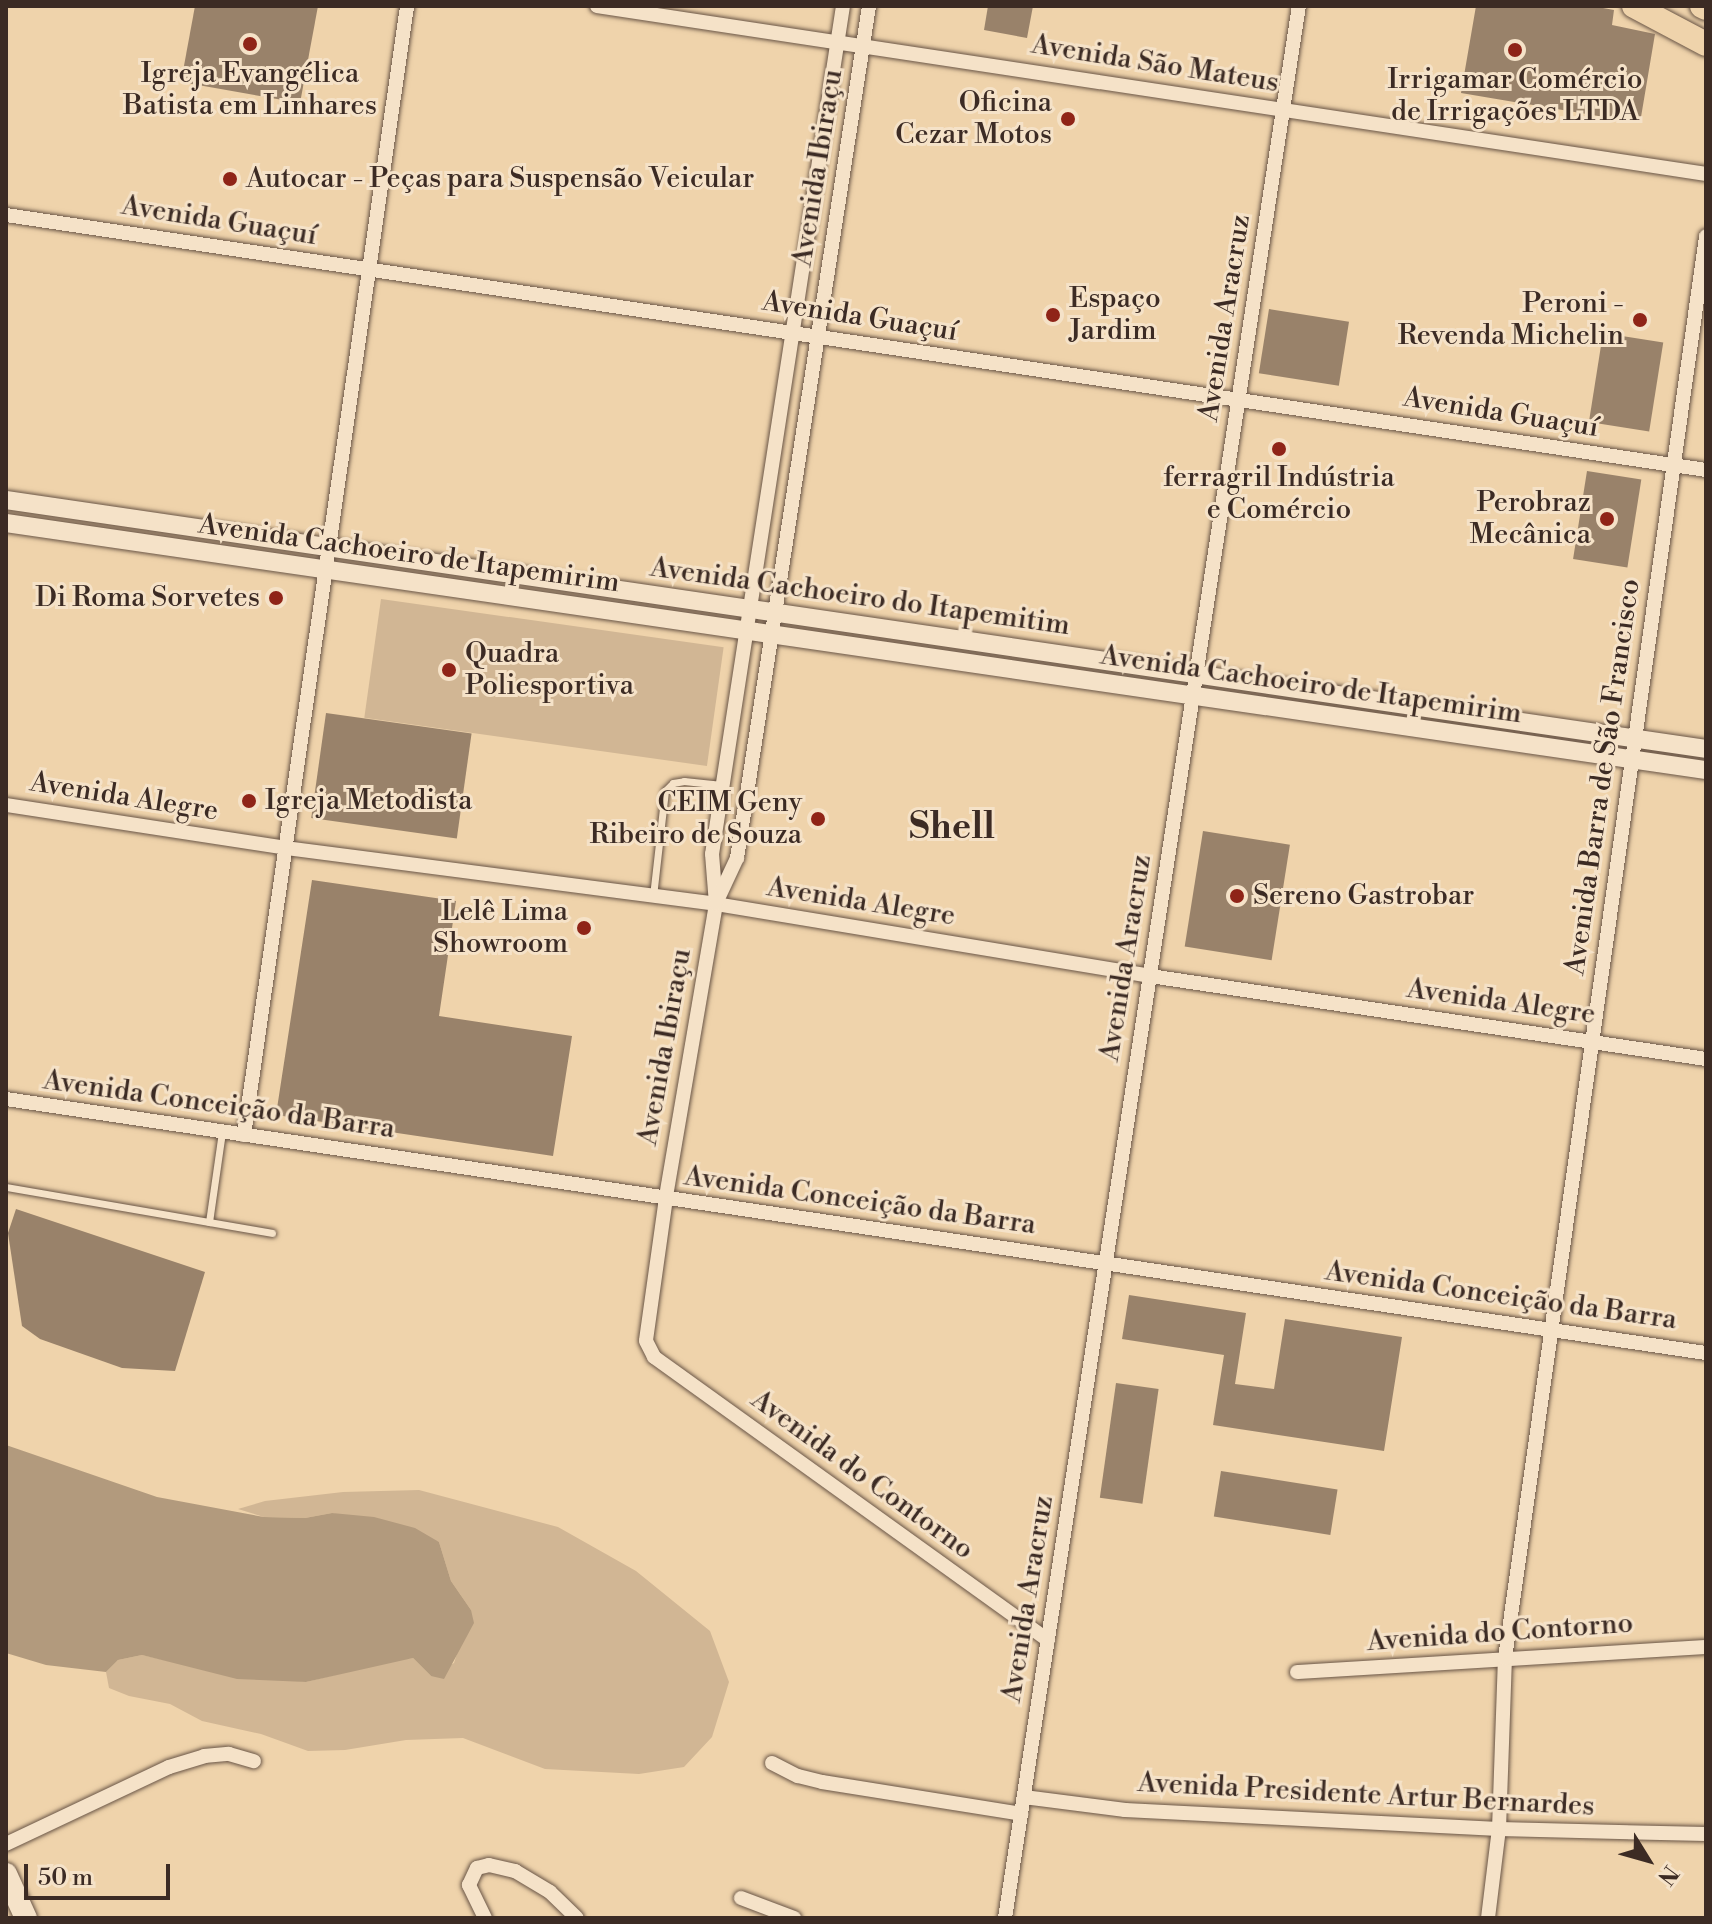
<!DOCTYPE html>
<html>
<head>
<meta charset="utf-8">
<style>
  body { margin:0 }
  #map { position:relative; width:1712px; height:1924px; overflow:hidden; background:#efd3ab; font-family:"Libre Bodoni",serif }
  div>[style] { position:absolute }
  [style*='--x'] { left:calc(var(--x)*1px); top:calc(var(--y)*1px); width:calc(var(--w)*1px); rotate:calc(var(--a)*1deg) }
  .green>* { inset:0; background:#d1b694; transform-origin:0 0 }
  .water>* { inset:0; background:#b29a7d }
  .building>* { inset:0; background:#99826a; transform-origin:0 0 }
  .roads { filter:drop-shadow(0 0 2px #695546) drop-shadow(0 0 2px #695546) }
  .service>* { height:7px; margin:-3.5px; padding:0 3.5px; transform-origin:3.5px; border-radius:3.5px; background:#f5e2c8 }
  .minor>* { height:14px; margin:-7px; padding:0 7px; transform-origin:7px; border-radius:7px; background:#f5e2c8 }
  .tertiary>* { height:18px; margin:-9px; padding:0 9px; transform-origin:9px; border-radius:9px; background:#f5e2c8 }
  .secondary>* { height:22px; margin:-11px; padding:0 11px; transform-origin:11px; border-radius:11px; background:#f5e2c8 }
  .primary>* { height:24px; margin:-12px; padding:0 12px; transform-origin:12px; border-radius:12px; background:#efd3ab }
  .trunk>* { height:24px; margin:-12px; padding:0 12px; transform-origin:12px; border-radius:12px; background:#efd3ab }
  .dots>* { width:22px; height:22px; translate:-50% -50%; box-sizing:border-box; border:4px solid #f5e2c8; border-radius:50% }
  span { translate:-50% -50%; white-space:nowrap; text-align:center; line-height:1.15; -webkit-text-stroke:6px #f5e2c8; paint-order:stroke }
  .street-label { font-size:28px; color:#3c2b24 }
  .poi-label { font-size:28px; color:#3c2b24 }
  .right { translate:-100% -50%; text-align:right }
  .left { translate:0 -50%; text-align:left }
  .district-label { font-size:36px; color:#3c2b24; font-weight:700 }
  .frame { position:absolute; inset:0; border:8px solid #3c2b24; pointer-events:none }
  .north { position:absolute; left:1608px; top:1820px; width:80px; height:80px; -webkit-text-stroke:6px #f5e2c8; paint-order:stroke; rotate:127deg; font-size:22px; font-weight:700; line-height:32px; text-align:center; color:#3c2b24 }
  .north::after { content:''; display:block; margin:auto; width:28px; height:36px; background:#3c2b24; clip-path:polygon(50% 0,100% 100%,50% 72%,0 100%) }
  .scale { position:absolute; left:24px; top:1864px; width:146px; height:36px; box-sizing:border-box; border:4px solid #3c2b24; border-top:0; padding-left:10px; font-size:24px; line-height:28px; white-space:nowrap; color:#3c2b24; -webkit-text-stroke:6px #f5e2c8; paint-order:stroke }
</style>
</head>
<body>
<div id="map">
  <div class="green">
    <i style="left:381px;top:599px;width:346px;height:120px;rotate:8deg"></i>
    <i style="clip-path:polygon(419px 1490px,558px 1527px,636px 1571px,710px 1631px,729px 1682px,712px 1737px,684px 1767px,639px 1774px,545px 1769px,463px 1738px,406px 1740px,345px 1750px,308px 1751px,261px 1734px,202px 1721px,170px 1704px,129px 1696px,109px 1688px,106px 1672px,118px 1660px,142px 1655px,204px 1669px,306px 1682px,396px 1660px,413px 1658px,431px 1676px,454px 1663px,471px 1610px,451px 1581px,439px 1542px,332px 1513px,305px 1518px,264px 1517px,238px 1509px,265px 1501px,343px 1492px)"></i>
  </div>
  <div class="water">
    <i style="clip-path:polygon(6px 1445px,157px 1497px,264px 1517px,305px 1518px,332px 1513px,374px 1517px,415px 1528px,439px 1542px,451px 1581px,471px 1610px,474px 1623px,444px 1679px,431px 1676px,413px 1658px,306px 1682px,237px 1679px,142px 1655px,118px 1660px,106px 1672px,46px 1665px,6px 1653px)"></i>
  </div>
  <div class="building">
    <i style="clip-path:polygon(195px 6px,318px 6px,300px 103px,181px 82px)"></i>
    <i style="clip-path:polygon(988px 6px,1033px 6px,1027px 38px,984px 30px)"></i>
    <i style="clip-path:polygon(1476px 6px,1592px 6px,1614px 10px,1612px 25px,1655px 34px,1640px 123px,1461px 93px)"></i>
    <i style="left:1269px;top:309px;width:81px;height:65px;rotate:9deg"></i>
    <i style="left:1603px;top:333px;width:61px;height:90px;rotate:9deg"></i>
    <i style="left:1587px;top:471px;width:55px;height:89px;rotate:9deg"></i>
    <i style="left:326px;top:713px;width:147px;height:106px;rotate:8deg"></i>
    <i style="left:1203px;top:831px;width:88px;height:117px;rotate:9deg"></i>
    <i style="clip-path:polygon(312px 880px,456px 901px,439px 1016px,572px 1036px,553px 1156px,276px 1115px)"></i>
    <i style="clip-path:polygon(16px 1209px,205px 1272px,175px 1371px,122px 1368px,40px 1339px,22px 1326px,8px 1233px)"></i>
    <i style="clip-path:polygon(1129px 1295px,1246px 1313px,1235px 1384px,1274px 1389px,1285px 1319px,1402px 1337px,1384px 1451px,1213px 1425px,1224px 1355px,1122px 1339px)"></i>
    <i style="left:1116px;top:1383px;width:43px;height:116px;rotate:8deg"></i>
    <i style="left:1221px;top:1471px;width:118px;height:46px;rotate:9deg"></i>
  </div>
  <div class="roads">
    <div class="service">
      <i style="--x:653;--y:896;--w:106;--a:-83.5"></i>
      <i style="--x:665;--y:791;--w:11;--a:-45"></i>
      <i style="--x:673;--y:783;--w:11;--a:-10"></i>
      <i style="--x:684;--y:781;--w:38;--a:6"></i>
      <i style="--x:6;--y:1187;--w:270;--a:9.8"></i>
      <i style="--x:209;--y:1222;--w:91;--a:-81.8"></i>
    </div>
    <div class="minor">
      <i style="--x:597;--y:6;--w:1122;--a:8.61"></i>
      <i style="--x:843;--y:6;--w:858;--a:98.78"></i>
      <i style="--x:712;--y:854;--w:50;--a:85.4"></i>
      <i style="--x:716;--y:904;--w:298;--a:99.7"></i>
      <i style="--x:666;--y:1198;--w:144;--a:98"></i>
      <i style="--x:646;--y:1341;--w:18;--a:63"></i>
      <i style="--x:654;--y:1357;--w:485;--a:35.7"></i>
      <i style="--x:6;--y:215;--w:1719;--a:8.53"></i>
      <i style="--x:6;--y:805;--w:283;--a:8.7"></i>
      <i style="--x:286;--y:848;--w:434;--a:7.4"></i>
      <i style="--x:716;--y:904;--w:440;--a:9.4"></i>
      <i style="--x:1150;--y:976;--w:562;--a:8.49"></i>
      <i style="--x:716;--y:903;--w:50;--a:-65"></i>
      <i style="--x:737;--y:858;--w:862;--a:-81.19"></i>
      <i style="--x:6;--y:1099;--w:1719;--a:8.5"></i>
      <i style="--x:244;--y:1135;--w:1141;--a:-81.78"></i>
      <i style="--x:1297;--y:1672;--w:410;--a:-3.5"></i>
      <i style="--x:772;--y:1763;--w:29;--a:27"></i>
      <i style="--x:798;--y:1776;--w:25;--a:14"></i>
      <i style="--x:822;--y:1782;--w:202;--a:9.1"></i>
      <i style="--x:1024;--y:1797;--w:102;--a:7.3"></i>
      <i style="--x:1125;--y:1810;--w:374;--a:2.9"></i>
      <i style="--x:1499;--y:1829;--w:207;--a:1.4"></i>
      <i style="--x:6;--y:1844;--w:180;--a:-25.3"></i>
      <i style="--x:169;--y:1767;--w:37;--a:-17"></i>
      <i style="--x:204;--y:1756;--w:25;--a:-5"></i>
      <i style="--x:229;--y:1754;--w:26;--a:16"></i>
      <i style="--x:741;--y:1898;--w:57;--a:20.7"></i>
      <i style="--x:485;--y:1918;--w:37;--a:-116"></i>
      <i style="--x:469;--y:1885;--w:19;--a:-65"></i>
      <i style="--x:477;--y:1868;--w:12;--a:-14"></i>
      <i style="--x:489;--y:1865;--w:27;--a:13"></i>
      <i style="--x:515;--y:1871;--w:41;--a:31"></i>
      <i style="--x:550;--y:1892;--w:37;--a:44"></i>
      <i style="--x:1005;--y:1918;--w:1934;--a:-81.26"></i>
      <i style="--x:1488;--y:1918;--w:90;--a:-83"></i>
      <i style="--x:1499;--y:1829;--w:171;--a:-88"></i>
      <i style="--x:1505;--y:1658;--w:1436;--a:-81.95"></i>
    </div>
    <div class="tertiary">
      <i style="--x:6;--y:500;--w:1718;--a:8.33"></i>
      <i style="--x:6;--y:523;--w:1718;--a:8.27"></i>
    </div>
    <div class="secondary">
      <i style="--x:6;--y:1874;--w:48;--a:65.6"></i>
    </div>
    <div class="primary">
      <i style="--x:1634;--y:6;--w:81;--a:27.8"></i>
    </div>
    <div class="trunk">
      <i style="--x:1702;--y:6;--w:4;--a:27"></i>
    </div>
  </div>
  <div class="dots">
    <i style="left:250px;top:44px;background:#8f2418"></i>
    <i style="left:1515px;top:50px;background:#8f2418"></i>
    <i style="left:1068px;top:119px;background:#8f2418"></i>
    <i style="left:230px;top:179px;background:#8f2418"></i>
    <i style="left:1053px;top:315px;background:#8f2418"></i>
    <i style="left:1640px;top:320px;background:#8f2418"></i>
    <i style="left:1279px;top:449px;background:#8f2418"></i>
    <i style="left:1607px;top:519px;background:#8f2418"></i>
    <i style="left:276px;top:598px;background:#8f2418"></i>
    <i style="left:449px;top:670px;background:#8f2418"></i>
    <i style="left:249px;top:801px;background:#8f2418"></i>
    <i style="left:818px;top:819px;background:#8f2418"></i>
    <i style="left:1237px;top:896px;background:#8f2418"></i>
    <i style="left:584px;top:928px;background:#8f2418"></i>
  </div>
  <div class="street-label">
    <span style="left:1155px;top:64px;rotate:9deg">Avenida São Mateus</span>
    <span style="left:818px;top:168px;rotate:-81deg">Avenida Ibiraçu</span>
    <span style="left:219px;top:221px;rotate:9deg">Avenida Guaçuí</span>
    <span style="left:860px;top:317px;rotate:9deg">Avenida Guaçuí</span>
    <span style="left:1225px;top:318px;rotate:-81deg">Avenida Aracruz</span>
    <span style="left:1501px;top:413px;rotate:9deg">Avenida Guaçuí</span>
    <span style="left:409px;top:554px;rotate:8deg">Avenida Cachoeiro de Itapemirim</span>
    <span style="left:860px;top:597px;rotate:8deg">Avenida Cachoeiro do Itapemitim</span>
    <span style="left:1311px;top:685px;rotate:8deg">Avenida Cachoeiro de Itapemirim</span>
    <span style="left:1603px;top:777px;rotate:-82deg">Avenida Barra de São Francisco</span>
    <span style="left:124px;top:797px;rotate:9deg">Avenida Alegre</span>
    <span style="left:861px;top:902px;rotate:9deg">Avenida Alegre</span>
    <span style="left:1126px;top:958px;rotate:-81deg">Avenida Aracruz</span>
    <span style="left:1501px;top:1002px;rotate:8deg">Avenida Alegre</span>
    <span style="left:665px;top:1047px;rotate:-80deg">Avenida Ibiraçu</span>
    <span style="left:219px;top:1105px;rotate:8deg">Avenida Conceição da Barra</span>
    <span style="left:860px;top:1201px;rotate:8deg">Avenida Conceição da Barra</span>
    <span style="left:1501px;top:1296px;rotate:8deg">Avenida Conceição da Barra</span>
    <span style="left:862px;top:1475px;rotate:36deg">Avenida do Contorno</span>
    <span style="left:1028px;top:1599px;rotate:-81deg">Avenida Aracruz</span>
    <span style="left:1500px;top:1633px;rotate:-4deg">Avenida do Contorno</span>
    <span style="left:1366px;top:1795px;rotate:3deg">Avenida Presidente Artur Bernardes</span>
  </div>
  <div class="poi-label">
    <span style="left:250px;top:90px">Igreja Evangélica<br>Batista em Linhares</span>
    <span style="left:1515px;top:96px">Irrigamar Comércio<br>de Irrigações LTDA</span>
    <span class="right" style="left:1052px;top:119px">Oficina<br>Cezar Motos</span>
    <span class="left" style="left:246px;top:179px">Autocar - Peças para Suspensão Veicular</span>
    <span class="left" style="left:1069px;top:315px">Espaço<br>Jardim</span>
    <span class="right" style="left:1624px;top:320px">Peroni -<br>Revenda Michelin</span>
    <span style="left:1279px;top:494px">ferragril Indústria<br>e Comércio</span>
    <span class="right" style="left:1591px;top:519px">Perobraz<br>Mecânica</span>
    <span class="right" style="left:260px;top:598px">Di Roma Sorvetes</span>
    <span class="left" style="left:465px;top:670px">Quadra<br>Poliesportiva</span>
    <span class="left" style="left:265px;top:801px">Igreja Metodista</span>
    <span class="right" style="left:802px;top:819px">CEIM Geny<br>Ribeiro de Souza</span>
    <span class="left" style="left:1253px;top:896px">Sereno Gastrobar</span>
    <span class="right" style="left:568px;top:928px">Lelê Lima<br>Showroom</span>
  </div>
  <div class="district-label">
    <span style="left:952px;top:828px">Shell</span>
  </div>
  <div class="frame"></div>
  <div class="north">N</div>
  <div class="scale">50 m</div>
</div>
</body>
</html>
